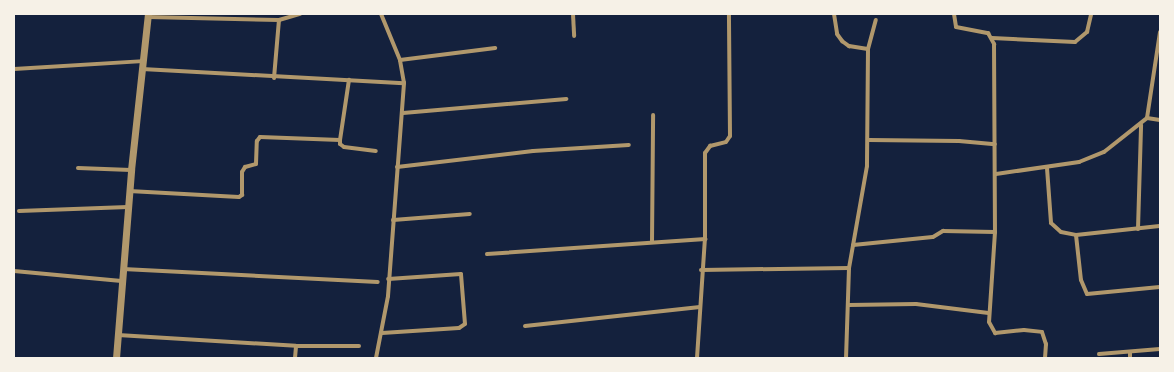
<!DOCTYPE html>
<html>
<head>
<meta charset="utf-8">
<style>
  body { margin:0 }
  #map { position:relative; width:1174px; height:372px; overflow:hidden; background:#14213d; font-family:"Varela Round",sans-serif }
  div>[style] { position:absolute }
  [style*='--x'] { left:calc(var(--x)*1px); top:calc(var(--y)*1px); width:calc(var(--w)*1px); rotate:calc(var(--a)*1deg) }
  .minor>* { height:4px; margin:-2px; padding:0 2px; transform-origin:2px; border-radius:2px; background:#b1986c }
  .tertiary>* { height:7px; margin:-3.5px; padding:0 3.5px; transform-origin:3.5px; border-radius:3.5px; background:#b1986c }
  span { translate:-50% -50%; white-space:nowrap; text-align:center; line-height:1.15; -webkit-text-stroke:3.5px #f6f1e7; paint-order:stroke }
  .frame { position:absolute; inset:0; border:15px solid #f6f1e7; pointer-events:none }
</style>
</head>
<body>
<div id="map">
  <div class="minor">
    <i style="--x:573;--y:14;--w:22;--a:87"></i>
    <i style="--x:834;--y:14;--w:20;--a:81"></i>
    <i style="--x:837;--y:34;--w:9;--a:54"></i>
    <i style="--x:842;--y:41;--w:9;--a:36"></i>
    <i style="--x:849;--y:46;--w:19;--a:9"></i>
    <i style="--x:868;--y:49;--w:117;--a:90.5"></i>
    <i style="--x:867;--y:166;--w:104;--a:100"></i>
    <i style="--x:849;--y:268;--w:90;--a:91.9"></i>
    <i style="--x:954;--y:14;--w:13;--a:81"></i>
    <i style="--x:956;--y:27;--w:33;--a:11"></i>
    <i style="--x:988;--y:33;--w:13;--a:61"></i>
    <i style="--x:994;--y:44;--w:188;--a:89.7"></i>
    <i style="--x:995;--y:232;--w:90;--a:93.8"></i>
    <i style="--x:989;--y:322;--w:13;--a:61"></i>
    <i style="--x:995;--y:333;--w:29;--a:-6"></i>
    <i style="--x:1024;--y:330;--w:18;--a:6"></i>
    <i style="--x:1042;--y:332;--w:13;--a:72"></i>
    <i style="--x:1046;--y:344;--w:14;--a:94"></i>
    <i style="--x:148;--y:17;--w:131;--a:1.3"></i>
    <i style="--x:279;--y:20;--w:22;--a:-16"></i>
    <i style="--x:992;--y:38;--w:83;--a:2.8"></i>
    <i style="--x:1075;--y:42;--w:16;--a:-40"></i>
    <i style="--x:1087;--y:32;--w:18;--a:-77"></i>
    <i style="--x:868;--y:49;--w:30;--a:-75"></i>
    <i style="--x:400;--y:60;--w:96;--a:-7.2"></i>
    <i style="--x:14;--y:69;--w:129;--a:-3.5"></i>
    <i style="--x:142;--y:69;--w:262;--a:3.1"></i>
    <i style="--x:274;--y:78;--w:58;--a:-85.1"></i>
    <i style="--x:403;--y:113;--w:164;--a:-4.9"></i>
    <i style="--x:1147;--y:118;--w:87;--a:-81.4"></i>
    <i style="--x:340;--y:140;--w:4;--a:90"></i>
    <i style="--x:340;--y:144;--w:5;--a:37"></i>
    <i style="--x:344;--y:147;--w:32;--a:7"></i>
    <i style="--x:869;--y:140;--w:90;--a:0.6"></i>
    <i style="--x:959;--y:141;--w:36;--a:5"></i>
    <i style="--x:397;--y:167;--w:137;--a:-6.7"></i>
    <i style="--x:533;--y:151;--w:96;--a:-3.6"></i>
    <i style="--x:78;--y:168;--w:53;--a:2.2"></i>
    <i style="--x:1047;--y:168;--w:55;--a:85.8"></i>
    <i style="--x:1051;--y:223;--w:13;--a:42"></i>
    <i style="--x:1061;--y:232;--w:15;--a:11"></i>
    <i style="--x:1076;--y:235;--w:84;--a:-6.1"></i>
    <i style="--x:996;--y:174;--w:84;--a:-8.2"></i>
    <i style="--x:1079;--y:162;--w:27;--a:-22"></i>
    <i style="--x:1104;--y:152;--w:55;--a:-38.3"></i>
    <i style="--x:1147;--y:118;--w:13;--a:9"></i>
    <i style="--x:129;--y:191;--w:110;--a:3.1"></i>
    <i style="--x:239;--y:197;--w:4;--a:-34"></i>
    <i style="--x:242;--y:195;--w:23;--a:-90"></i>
    <i style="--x:242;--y:172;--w:6;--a:-59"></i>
    <i style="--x:245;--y:167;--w:11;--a:-15"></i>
    <i style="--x:256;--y:164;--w:23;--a:-88"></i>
    <i style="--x:257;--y:141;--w:5;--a:-53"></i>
    <i style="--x:260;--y:137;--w:80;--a:2.1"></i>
    <i style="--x:340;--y:140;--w:61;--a:-81.5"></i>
    <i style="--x:19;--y:211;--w:109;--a:-2.1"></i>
    <i style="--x:393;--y:220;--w:77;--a:-4.5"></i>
    <i style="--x:1138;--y:229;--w:104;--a:-88.3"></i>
    <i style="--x:1076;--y:235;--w:45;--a:83.7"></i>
    <i style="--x:1081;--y:280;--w:15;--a:67"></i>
    <i style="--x:1087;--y:294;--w:73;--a:-5.5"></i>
    <i style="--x:652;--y:242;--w:127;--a:-89.5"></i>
    <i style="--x:853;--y:245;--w:80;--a:-5.7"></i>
    <i style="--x:933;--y:237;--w:12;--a:-31"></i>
    <i style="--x:943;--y:231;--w:52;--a:1.1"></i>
    <i style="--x:487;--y:254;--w:219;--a:-3.9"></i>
    <i style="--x:123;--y:269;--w:255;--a:2.9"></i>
    <i style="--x:701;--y:270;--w:148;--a:-0.8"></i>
    <i style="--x:14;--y:271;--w:108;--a:5.3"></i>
    <i style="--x:849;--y:305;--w:67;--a:-0.9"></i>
    <i style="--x:916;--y:304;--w:73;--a:7.1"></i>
    <i style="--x:525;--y:326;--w:176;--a:-6.2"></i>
    <i style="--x:382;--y:333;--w:77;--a:-3.7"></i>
    <i style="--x:459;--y:328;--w:7;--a:-34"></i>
    <i style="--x:465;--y:324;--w:50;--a:-94.6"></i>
    <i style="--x:461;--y:274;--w:73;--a:176.1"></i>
    <i style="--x:118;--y:335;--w:178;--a:3.5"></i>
    <i style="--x:296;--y:346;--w:63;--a:0"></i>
    <i style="--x:1099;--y:354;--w:61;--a:-4.7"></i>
    <i style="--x:295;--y:358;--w:12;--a:-85"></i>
    <i style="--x:376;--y:358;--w:63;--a:-79"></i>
    <i style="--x:388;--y:296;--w:214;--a:-85.7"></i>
    <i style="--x:404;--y:83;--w:23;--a:-100"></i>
    <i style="--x:400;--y:60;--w:50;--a:-112.4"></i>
    <i style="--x:697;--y:358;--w:119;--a:-86.2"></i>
    <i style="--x:705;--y:239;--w:86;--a:-90"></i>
    <i style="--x:705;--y:153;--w:9;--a:-54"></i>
    <i style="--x:710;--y:146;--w:16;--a:-14"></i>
    <i style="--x:726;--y:142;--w:7;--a:-56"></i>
    <i style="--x:730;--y:136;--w:122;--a:-90.5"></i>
    <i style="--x:1130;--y:358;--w:6;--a:-90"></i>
  </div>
  <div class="tertiary">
    <i style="--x:116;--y:358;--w:189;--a:-85.4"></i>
    <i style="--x:131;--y:170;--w:157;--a:-83.8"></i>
  </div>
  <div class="frame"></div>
</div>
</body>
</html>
